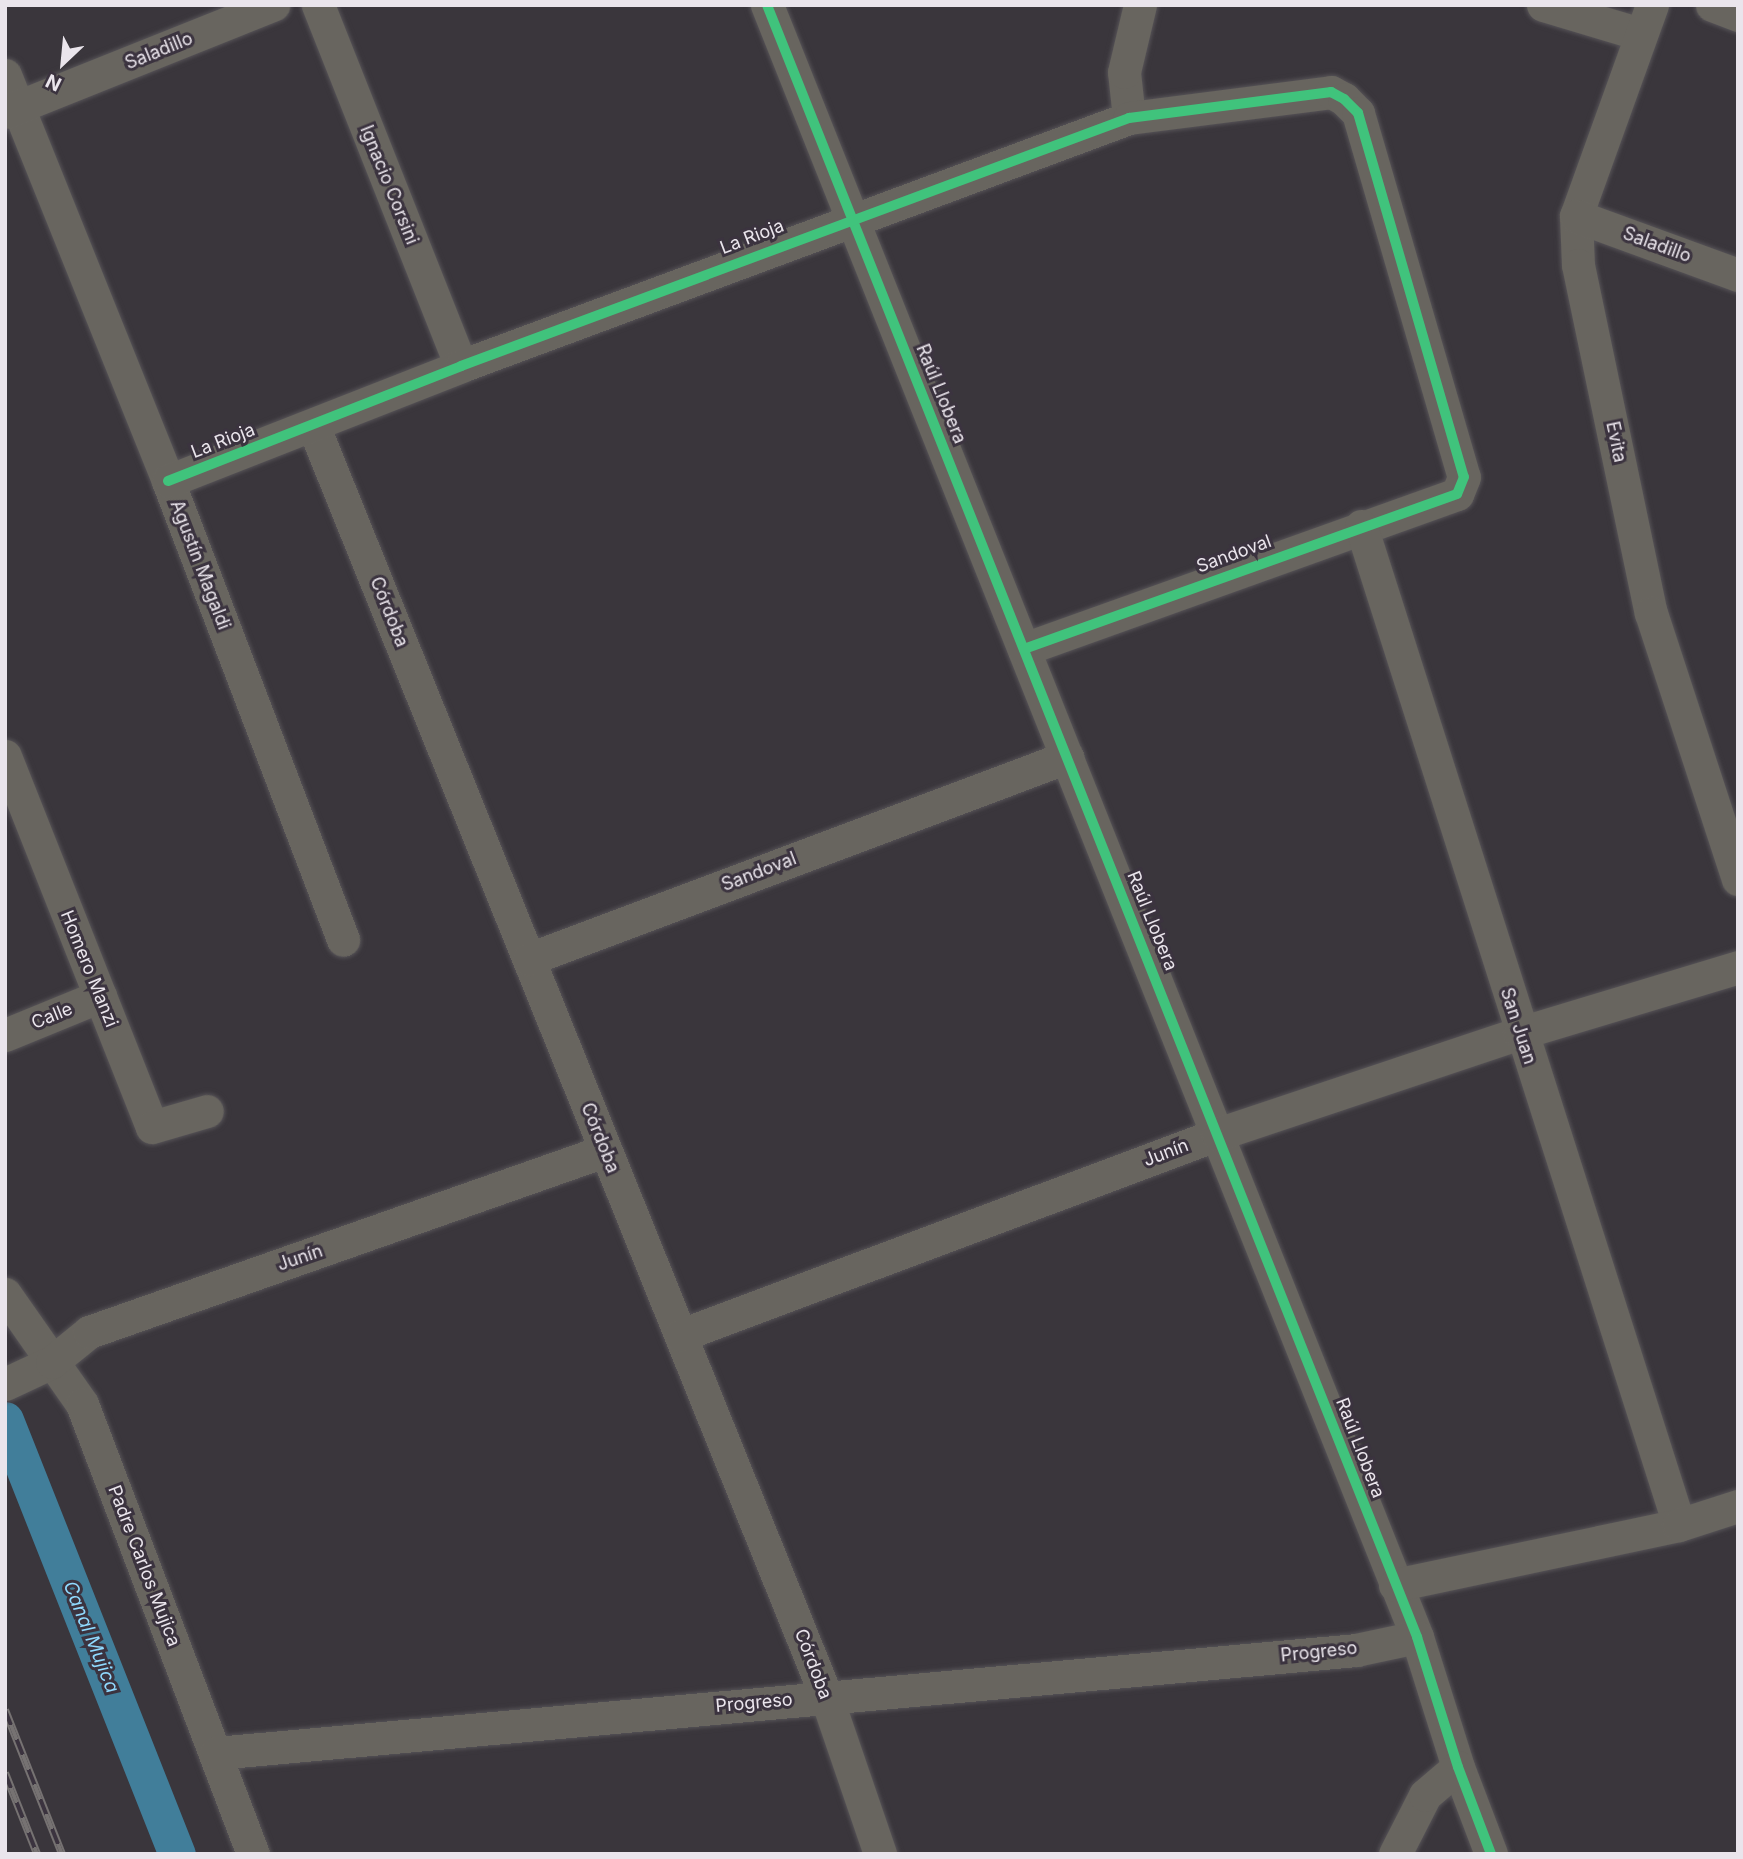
<!DOCTYPE html>
<html>
<head>
<meta charset="utf-8">
<style>
  body { margin:0 }
  #map { position:relative; width:1743px; height:1859px; overflow:hidden; background:#3a363c; font-family:Inter,sans-serif }
  div>[style] { position:absolute }
  [style*='--x'] { left:calc(var(--x)*1px); top:calc(var(--y)*1px); width:calc(var(--w)*1px); rotate:calc(var(--a)*1deg) }
  .canal>* { height:37px; margin:-18.5px; padding:0 18.5px; transform-origin:18.5px; border-radius:18.5px; background:#417e9a }
  .roads { filter:drop-shadow(0 0 2px #565357) drop-shadow(0 0 2px #565357) }
  .minor>* { height:33px; margin:-16.5px; padding:0 16.5px; transform-origin:16.5px; border-radius:16.5px; background:#68655f }
  .rail>* { height:8px; margin-top:-4px; transform-origin:0; background:repeating-linear-gradient(90deg,#3b333f 0 16px,#767272 0 32px); box-sizing:border-box; border-block:2px solid #767272 }
  .cycleway>* { height:10px; margin:-5px; padding:0 5px; transform-origin:5px; border-radius:5px; background:#40c37c }
  span { translate:-50% -50%; white-space:nowrap; text-align:center; line-height:1.15; -webkit-text-stroke:6px #3b333f; paint-order:stroke }
  .street-label { font-size:18px; color:#eae5ec }
  .water-label { font-size:19px; color:#90daff; font-style:italic }
  .frame { position:absolute; inset:0; border:7px solid #eae5ec; pointer-events:none }
  .north { position:absolute; left:28px; top:28px; width:70px; height:70px; -webkit-text-stroke:5px #3b333f; paint-order:stroke; rotate:206deg; font-size:19px; font-weight:700; line-height:28px; text-align:center; color:#eae5ec }
  .north::after { content:''; display:block; margin:auto; width:24px; height:32px; background:#eae5ec; clip-path:polygon(50% 0,100% 100%,50% 72%,0 100%) }
</style>
</head>
<body>
<div id="map">
  <div class="canal">
    <i style="--x:5;--y:1420;--w:467;--a:68.4"></i>
  </div>
  <div class="roads">
    <div class="minor">
      <i style="--x:318;--y:5;--w:388;--a:68.4"></i>
      <i style="--x:767;--y:5;--w:1757;--a:68.28"></i>
      <i style="--x:1417;--y:1637;--w:136;--a:72.5"></i>
      <i style="--x:1458;--y:1767;--w:93;--a:69.2"></i>
      <i style="--x:1543;--y:5;--w:101;--a:16.6"></i>
      <i style="--x:1652;--y:5;--w:224;--a:109.8"></i>
      <i style="--x:1576;--y:216;--w:49;--a:87.7"></i>
      <i style="--x:1578;--y:265;--w:356;--a:78.2"></i>
      <i style="--x:1651;--y:613;--w:280;--a:71.9"></i>
      <i style="--x:1712;--y:5;--w:28;--a:21"></i>
      <i style="--x:5;--y:75;--w:437;--a:68.1"></i>
      <i style="--x:168;--y:481;--w:491;--a:69.1"></i>
      <i style="--x:5;--y:112;--w:289;--a:-21.8"></i>
      <i style="--x:1129;--y:118;--w:46;--a:-96.2"></i>
      <i style="--x:1124;--y:72;--w:69;--a:-76.6"></i>
      <i style="--x:1576;--y:216;--w:172;--a:20"></i>
      <i style="--x:313;--y:425;--w:1371;--a:68.02"></i>
      <i style="--x:826;--y:1696;--w:167;--a:71.1"></i>
      <i style="--x:168;--y:481;--w:315;--a:-21.4"></i>
      <i style="--x:461;--y:366;--w:713;--a:-20.37"></i>
      <i style="--x:1129;--y:118;--w:204;--a:-7.3"></i>
      <i style="--x:1331;--y:92;--w:15;--a:28"></i>
      <i style="--x:1344;--y:99;--w:20;--a:45"></i>
      <i style="--x:1358;--y:113;--w:379;--a:73.8"></i>
      <i style="--x:1464;--y:477;--w:18;--a:112"></i>
      <i style="--x:1457;--y:494;--w:460;--a:160.3"></i>
      <i style="--x:1361;--y:526;--w:1048;--a:72.34"></i>
      <i style="--x:5;--y:756;--w:399;--a:68.4"></i>
      <i style="--x:152;--y:1127;--w:57;--a:-16.2"></i>
      <i style="--x:529;--y:959;--w:575;--a:-20.58"></i>
      <i style="--x:5;--y:1035;--w:103;--a:-22.3"></i>
      <i style="--x:5;--y:1294;--w:134;--a:55"></i>
      <i style="--x:82;--y:1404;--w:481;--a:69.2"></i>
      <i style="--x:681;--y:1335;--w:573;--a:-20.52"></i>
      <i style="--x:1218;--y:1134;--w:318;--a:-18.5"></i>
      <i style="--x:1520;--y:1033;--w:228;--a:-16.8"></i>
      <i style="--x:5;--y:1384;--w:52;--a:-25.1"></i>
      <i style="--x:52;--y:1362;--w:48;--a:-39"></i>
      <i style="--x:89;--y:1332;--w:546;--a:-19.36"></i>
      <i style="--x:1395;--y:1585;--w:290;--a:-11.9"></i>
      <i style="--x:1679;--y:1525;--w:62;--a:-17.9"></i>
      <i style="--x:216;--y:1753;--w:1145;--a:-5.16"></i>
      <i style="--x:1356;--y:1650;--w:62;--a:-12"></i>
      <i style="--x:1395;--y:1854;--w:66;--a:-63"></i>
      <i style="--x:1425;--y:1795;--w:43;--a:-40.3"></i>
    </div>
  </div>
  <div class="rail">
    <i style="--x:5;--y:1710;--w:155;--a:68.4"></i>
    <i style="--x:5;--y:1773;--w:87;--a:68.4"></i>
  </div>
  <div class="cycleway">
    <i style="--x:767;--y:5;--w:1757;--a:68.28"></i>
    <i style="--x:1417;--y:1637;--w:136;--a:72.5"></i>
    <i style="--x:1458;--y:1767;--w:93;--a:69.2"></i>
    <i style="--x:168;--y:481;--w:315;--a:-21.4"></i>
    <i style="--x:461;--y:366;--w:713;--a:-20.37"></i>
    <i style="--x:1129;--y:118;--w:204;--a:-7.3"></i>
    <i style="--x:1331;--y:92;--w:15;--a:28"></i>
    <i style="--x:1344;--y:99;--w:20;--a:45"></i>
    <i style="--x:1358;--y:113;--w:379;--a:73.8"></i>
    <i style="--x:1464;--y:477;--w:18;--a:112"></i>
    <i style="--x:1457;--y:494;--w:460;--a:160.3"></i>
  </div>
  <div class="street-label">
    <span style="left:159px;top:51px;rotate:-22deg">Saladillo</span>
    <span style="left:389px;top:185px;rotate:68deg">Ignacio Corsini</span>
    <span style="left:752px;top:237px;rotate:-21deg">La Rioja</span>
    <span style="left:1657px;top:245px;rotate:20deg">Saladillo</span>
    <span style="left:941px;top:394px;rotate:68deg">Raúl Llobera</span>
    <span style="left:223px;top:441px;rotate:-21deg">La Rioja</span>
    <span style="left:1616px;top:442px;rotate:78deg">Evita</span>
    <span style="left:1234px;top:554px;rotate:-20deg">Sandoval</span>
    <span style="left:200px;top:565px;rotate:69deg">Agustín Magaldi</span>
    <span style="left:389px;top:612px;rotate:68deg">Córdoba</span>
    <span style="left:759px;top:872px;rotate:-21deg">Sandoval</span>
    <span style="left:1152px;top:921px;rotate:68deg">Raúl Llobera</span>
    <span style="left:89px;top:969px;rotate:68deg">Homero Manzi</span>
    <span style="left:52px;top:1016px;rotate:-22deg">Calle</span>
    <span style="left:1518px;top:1026px;rotate:72deg">San Juan</span>
    <span style="left:600px;top:1138px;rotate:68deg">Córdoba</span>
    <span style="left:1166px;top:1153px;rotate:-21deg">Junín</span>
    <span style="left:300px;top:1258px;rotate:-19deg">Junín</span>
    <span style="left:1360px;top:1448px;rotate:69deg">Raúl Llobera</span>
    <span style="left:144px;top:1566px;rotate:69deg">Padre Carlos Mujica</span>
    <span style="left:1319px;top:1652px;rotate:-6deg">Progreso</span>
    <span style="left:813px;top:1664px;rotate:69deg">Córdoba</span>
    <span style="left:754px;top:1703px;rotate:-5deg">Progreso</span>
  </div>
  <div class="water-label">
    <span style="left:91px;top:1637px;rotate:68deg">Canal Mujica</span>
  </div>
  <div class="frame"></div>
  <div class="north">N</div>
</div>
</body>
</html>
